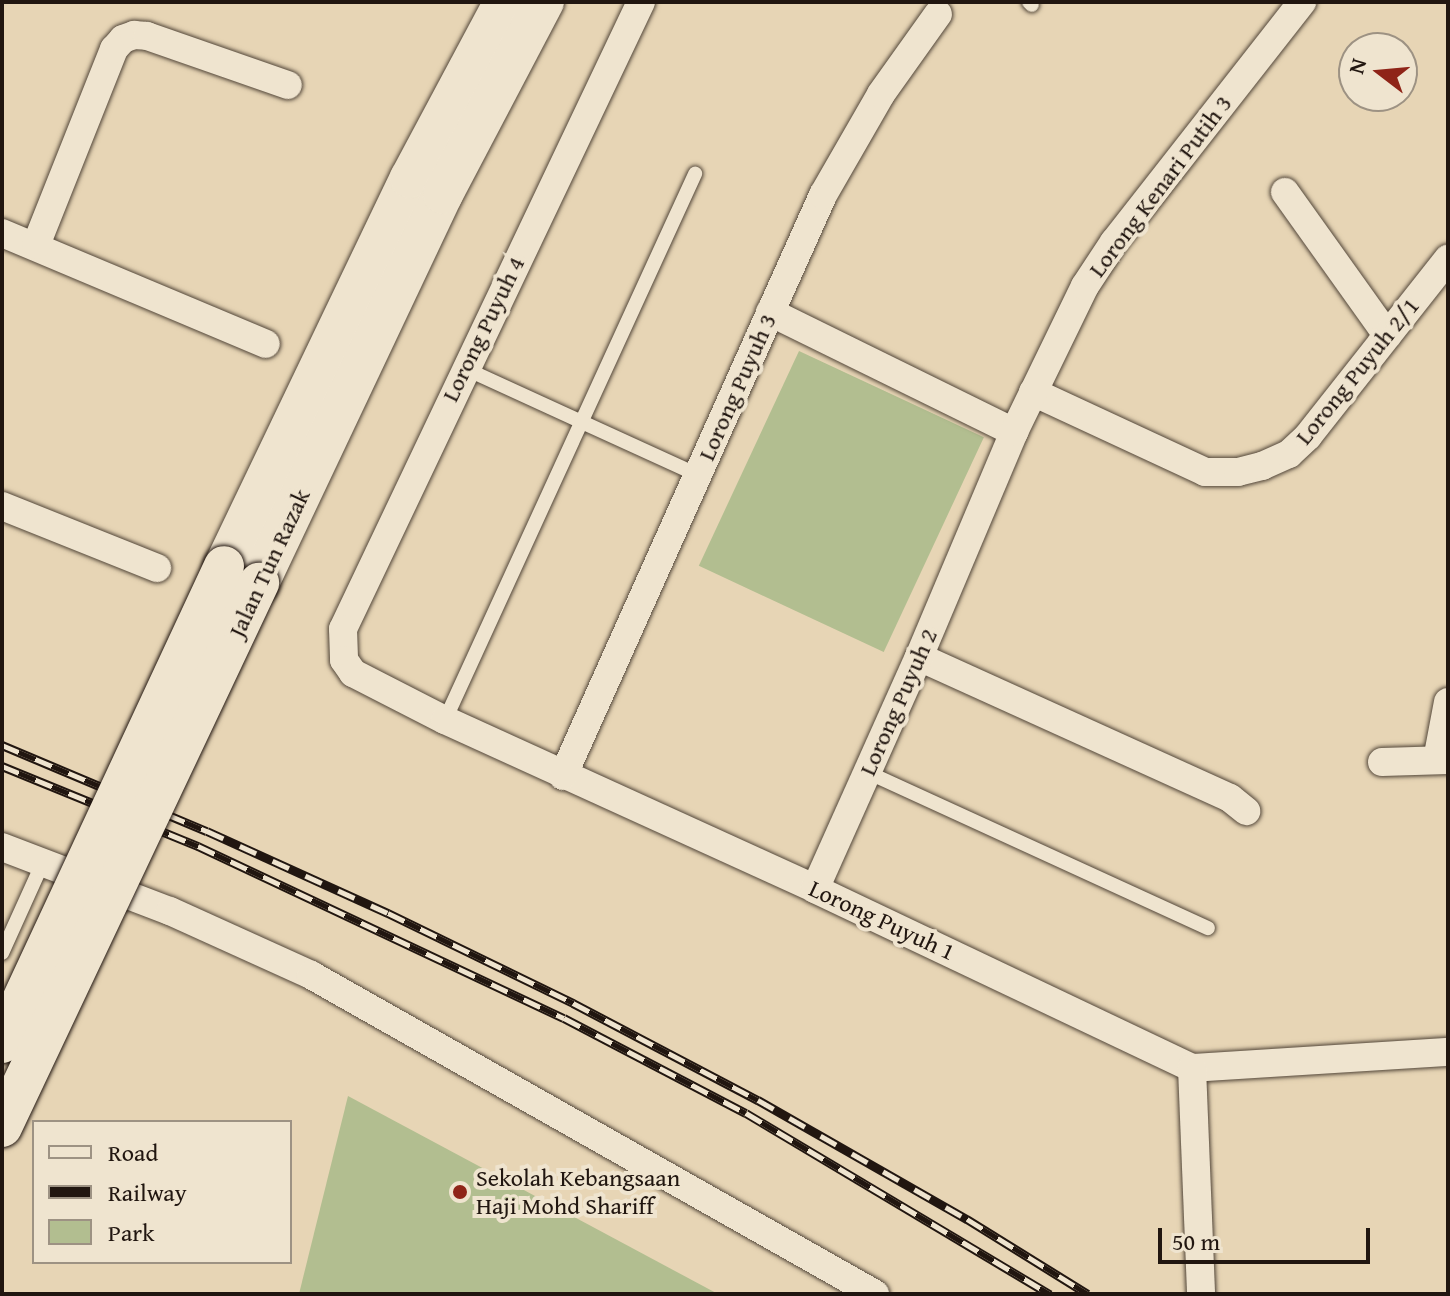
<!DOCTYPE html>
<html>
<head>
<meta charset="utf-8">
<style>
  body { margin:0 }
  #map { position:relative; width:1450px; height:1296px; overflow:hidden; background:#e7d5b5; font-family:"Gentium Book Plus",serif }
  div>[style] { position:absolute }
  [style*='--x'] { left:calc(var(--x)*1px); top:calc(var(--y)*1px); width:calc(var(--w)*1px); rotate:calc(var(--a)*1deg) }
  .green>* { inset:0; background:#b2be90; transform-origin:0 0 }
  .roads { filter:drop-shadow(0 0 2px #524639) drop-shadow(0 0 2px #524639) }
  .lane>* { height:14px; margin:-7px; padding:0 7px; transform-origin:7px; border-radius:7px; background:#efe4cf }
  .street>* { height:28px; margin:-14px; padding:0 14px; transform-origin:14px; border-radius:14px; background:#efe4cf }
  .secondary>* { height:40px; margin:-20px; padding:0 20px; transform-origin:20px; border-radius:20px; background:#efe4cf }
  .rail>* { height:9px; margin-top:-4.5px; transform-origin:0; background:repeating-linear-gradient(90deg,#efe4cf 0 18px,#211610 0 36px); box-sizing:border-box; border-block:2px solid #211610 }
  .bridges { filter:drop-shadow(0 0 2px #211610) drop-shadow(0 0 2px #211610) }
  .secondary-bridge>* { height:40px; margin:-20px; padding:0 20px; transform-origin:20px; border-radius:20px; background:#efe4cf }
  .dots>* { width:22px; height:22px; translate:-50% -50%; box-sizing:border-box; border:4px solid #efe4cf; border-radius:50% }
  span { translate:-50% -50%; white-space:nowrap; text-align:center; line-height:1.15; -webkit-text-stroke:8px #efe4cf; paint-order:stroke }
  .street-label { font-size:24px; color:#211610 }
  .poi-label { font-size:24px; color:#211610 }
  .left { translate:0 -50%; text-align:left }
  .frame { position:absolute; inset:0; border:4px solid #211610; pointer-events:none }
  .legend { position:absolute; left:32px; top:1120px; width:260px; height:144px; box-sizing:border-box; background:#efe4cf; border:2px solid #9d9283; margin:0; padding:10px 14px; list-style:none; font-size:24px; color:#211610 }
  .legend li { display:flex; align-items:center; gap:16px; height:40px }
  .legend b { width:40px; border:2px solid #9d9283 }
  .north { position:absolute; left:1338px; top:32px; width:80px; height:80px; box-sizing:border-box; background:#efe4cf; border:2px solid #9d9283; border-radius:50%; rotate:286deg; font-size:22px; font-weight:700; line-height:32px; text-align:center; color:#211610 }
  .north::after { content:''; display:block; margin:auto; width:28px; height:36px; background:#8f2418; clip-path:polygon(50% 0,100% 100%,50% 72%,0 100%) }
  .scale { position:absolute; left:1158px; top:1228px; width:212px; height:36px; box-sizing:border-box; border:4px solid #211610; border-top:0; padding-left:10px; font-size:24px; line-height:28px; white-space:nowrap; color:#211610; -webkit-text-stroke:6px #efe4cf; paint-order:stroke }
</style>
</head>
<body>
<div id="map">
  <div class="green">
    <i style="left:799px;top:351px;width:204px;height:237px;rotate:25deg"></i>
    <i style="clip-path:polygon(348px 1096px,718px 1294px,299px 1294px)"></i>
  </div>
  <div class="roads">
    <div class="lane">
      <i style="--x:1029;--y:2;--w:4;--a:45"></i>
      <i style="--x:464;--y:368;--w:257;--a:24.6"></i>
      <i style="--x:445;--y:720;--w:601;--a:-65.4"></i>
      <i style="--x:867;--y:772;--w:375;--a:24.6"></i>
      <i style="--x:2;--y:953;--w:100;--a:-65.7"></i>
    </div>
    <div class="street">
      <i style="--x:641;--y:2;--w:694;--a:115.42"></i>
      <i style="--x:343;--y:629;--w:31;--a:88"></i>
      <i style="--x:344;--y:660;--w:16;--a:55"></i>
      <i style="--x:353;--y:673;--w:103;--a:27.1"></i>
      <i style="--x:445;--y:720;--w:407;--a:24.5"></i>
      <i style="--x:815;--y:889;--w:417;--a:25.4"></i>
      <i style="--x:1192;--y:1068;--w:256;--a:-3.6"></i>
      <i style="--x:1285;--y:192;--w:176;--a:54.5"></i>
      <i style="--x:2;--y:233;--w:286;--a:22.8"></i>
      <i style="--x:36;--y:245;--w:211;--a:-68.3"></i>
      <i style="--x:114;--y:49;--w:13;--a:-48"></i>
      <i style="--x:123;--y:39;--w:12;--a:-20"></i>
      <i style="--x:134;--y:35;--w:13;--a:4"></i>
      <i style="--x:147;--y:36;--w:149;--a:19.2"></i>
      <i style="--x:770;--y:312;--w:272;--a:26.2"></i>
      <i style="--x:1033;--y:392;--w:190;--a:24.9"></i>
      <i style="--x:1205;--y:472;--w:33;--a:0"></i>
      <i style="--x:1238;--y:472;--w:25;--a:-14"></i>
      <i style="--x:1262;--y:466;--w:30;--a:-24"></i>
      <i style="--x:1289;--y:454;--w:26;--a:-43"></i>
      <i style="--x:1308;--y:436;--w:226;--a:-51.7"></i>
      <i style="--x:2;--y:506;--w:167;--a:21.8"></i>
      <i style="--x:919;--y:657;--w:341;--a:24.4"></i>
      <i style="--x:1230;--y:798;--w:21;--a:39"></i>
      <i style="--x:1437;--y:760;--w:59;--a:-79.3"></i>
      <i style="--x:1382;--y:762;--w:66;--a:-1.7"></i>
      <i style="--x:563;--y:776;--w:637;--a:-65.89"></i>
      <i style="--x:823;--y:195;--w:116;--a:-60.1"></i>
      <i style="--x:881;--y:94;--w:98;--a:-54.5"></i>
      <i style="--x:2;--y:847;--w:180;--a:20.9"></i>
      <i style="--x:170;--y:911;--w:155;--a:24.4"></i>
      <i style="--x:311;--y:975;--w:648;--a:29.49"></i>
      <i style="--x:815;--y:889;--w:254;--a:-65.9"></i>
      <i style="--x:919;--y:657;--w:244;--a:-67.1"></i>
      <i style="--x:1014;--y:432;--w:162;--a:-64.1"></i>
      <i style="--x:1085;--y:286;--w:53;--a:-56.6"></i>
      <i style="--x:1114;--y:242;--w:305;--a:-51.9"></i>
      <i style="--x:1192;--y:1068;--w:226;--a:87.7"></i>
    </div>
    <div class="secondary">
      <i style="--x:224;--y:566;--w:430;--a:-64.4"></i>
      <i style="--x:410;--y:178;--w:200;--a:-61.9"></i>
      <i style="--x:259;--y:583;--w:430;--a:-64.7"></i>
      <i style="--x:443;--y:194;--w:217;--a:-62.3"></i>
    </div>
  </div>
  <div class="rail">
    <i style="--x:2;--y:745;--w:222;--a:22.8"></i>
    <i style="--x:207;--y:831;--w:199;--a:24.4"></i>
    <i style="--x:388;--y:913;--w:206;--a:25.9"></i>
    <i style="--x:573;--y:1003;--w:209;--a:27.7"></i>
    <i style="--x:758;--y:1100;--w:241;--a:29.7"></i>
    <i style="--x:967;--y:1219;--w:142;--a:31.8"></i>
    <i style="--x:2;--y:766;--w:212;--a:22.2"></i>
    <i style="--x:198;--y:846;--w:404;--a:25.2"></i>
    <i style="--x:564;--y:1018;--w:205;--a:27.6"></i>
    <i style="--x:746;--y:1113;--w:354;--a:30.8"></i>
  </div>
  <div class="bridges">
    <div class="secondary-bridge">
      <i style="--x:2;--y:1043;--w:526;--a:-65.04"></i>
      <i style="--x:2;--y:1127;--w:602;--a:-64.71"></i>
    </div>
  </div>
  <div class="dots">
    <i style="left:460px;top:1192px;background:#8f2418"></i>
  </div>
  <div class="street-label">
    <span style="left:1160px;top:186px;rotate:-53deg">Lorong Kenari Putih 3</span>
    <span style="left:483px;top:329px;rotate:-64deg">Lorong Puyuh 4</span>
    <span style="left:1357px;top:371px;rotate:-51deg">Lorong Puyuh 2/1</span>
    <span style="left:737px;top:387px;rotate:-66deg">Lorong Puyuh 3</span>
    <span style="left:269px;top:563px;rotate:-65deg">Jalan Tun Razak</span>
    <span style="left:898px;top:702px;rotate:-66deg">Lorong Puyuh 2</span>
    <span style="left:882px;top:920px;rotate:25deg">Lorong Puyuh 1</span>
  </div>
  <div class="poi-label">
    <span class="left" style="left:476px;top:1192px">Sekolah Kebangsaan<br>Haji Mohd Shariff</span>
  </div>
  <div class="frame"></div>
  <ul class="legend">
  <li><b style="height:10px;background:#efe4cf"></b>Road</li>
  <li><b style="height:10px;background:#211610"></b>Railway</li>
  <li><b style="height:22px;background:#b2be90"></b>Park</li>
  </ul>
  <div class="north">N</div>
  <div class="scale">50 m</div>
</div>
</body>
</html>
